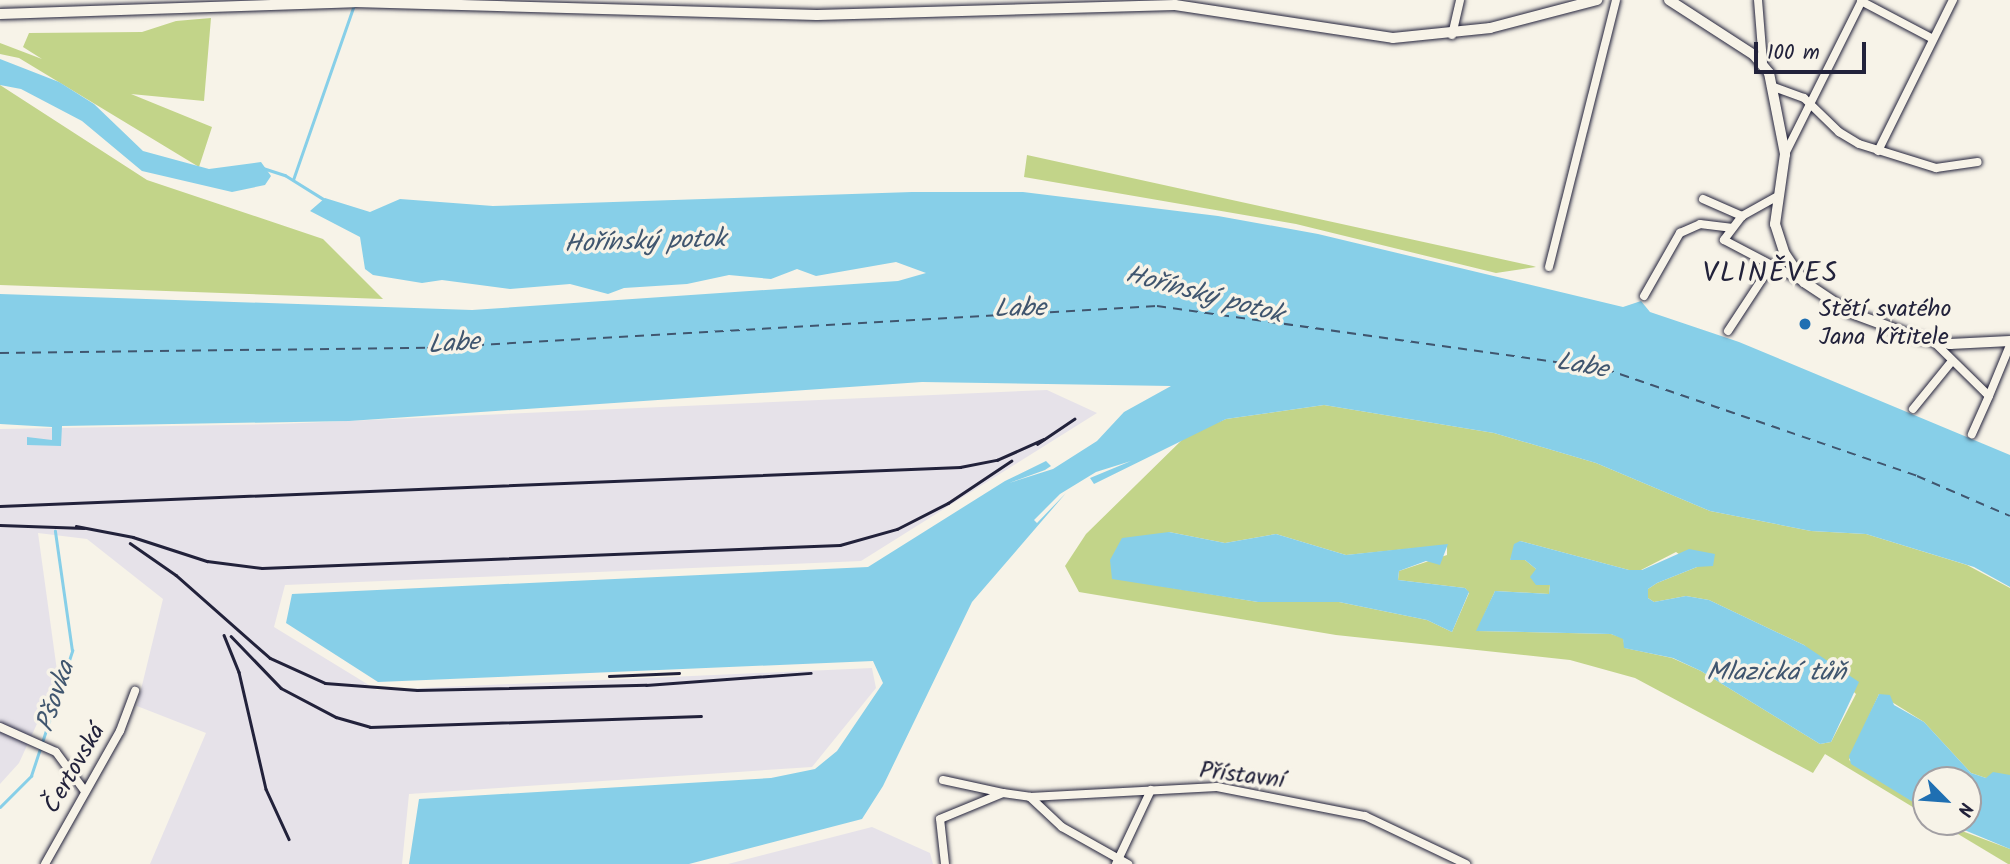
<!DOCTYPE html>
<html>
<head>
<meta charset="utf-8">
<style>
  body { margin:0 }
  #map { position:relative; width:2010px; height:864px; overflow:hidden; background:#f7f3e8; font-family:Kalam,sans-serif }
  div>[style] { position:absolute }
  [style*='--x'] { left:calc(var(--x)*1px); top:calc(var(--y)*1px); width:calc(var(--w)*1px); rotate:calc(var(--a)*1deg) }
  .built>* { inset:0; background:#e6e2e9 }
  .green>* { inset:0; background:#c2d489 }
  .water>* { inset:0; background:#87cfe8 }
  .stream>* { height:2.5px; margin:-1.25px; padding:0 1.25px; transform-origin:1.25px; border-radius:1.25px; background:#87cfe8 }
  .ferry>* { height:2px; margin-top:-1px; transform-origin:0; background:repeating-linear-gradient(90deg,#40566f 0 9px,transparent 0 16px) }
  .roads { filter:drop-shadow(0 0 2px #22223b) drop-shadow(0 0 2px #22223b) }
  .street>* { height:8px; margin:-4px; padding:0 4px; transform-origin:4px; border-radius:4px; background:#f7f3e8 }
  .secondary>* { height:10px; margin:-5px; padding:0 5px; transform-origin:5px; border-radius:5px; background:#f7f3e8 }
  .rail>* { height:2.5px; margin:-1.25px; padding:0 1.25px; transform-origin:1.25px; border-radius:1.25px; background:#22223b }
  .dots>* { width:19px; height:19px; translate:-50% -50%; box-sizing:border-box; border:4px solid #f7f3e8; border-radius:50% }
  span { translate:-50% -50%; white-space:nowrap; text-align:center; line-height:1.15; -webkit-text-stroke:7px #f7f3e8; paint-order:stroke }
  .poi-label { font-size:24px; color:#22223b }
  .left { translate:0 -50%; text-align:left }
  .street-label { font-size:24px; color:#22223b }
  .water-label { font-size:26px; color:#40566f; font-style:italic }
  .quarter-label { font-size:28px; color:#22223b; letter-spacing:2px }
  .north { position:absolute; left:1912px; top:766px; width:70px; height:70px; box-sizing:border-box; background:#f7f3e8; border:2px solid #a29fa3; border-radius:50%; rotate:115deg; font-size:19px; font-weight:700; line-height:28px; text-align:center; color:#22223b }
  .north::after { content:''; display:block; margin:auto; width:24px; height:32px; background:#1f6fb2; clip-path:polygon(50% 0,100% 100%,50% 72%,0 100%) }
  .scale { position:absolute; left:1754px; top:42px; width:112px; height:32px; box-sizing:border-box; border:4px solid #22223b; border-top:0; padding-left:9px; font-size:21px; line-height:24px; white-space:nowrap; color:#22223b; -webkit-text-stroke:5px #f7f3e8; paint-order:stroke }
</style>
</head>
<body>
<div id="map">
  <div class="built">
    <i style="clip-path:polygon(1047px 390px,1097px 413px,861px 561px,285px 585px,274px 627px,377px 690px,872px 668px,876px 688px,812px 767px,409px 794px,402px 864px,150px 864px,206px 733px,137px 706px,163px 599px,87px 539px,38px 533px,58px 678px,19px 763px,0 784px,0 429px,279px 424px)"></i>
    <i style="clip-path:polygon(872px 827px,930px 853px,933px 864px,728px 864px)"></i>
  </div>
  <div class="green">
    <i style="clip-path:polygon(211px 18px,204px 101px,131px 94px,212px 127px,199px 167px,19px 58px,0 54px,0 43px,42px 59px,23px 47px,29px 33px,142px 32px,176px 21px)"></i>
    <i style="clip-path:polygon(0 85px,147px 180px,323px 239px,383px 299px,0 285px)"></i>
    <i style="clip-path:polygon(1027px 155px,1533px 266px,1536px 267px,1496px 273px,1296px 224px,1024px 177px)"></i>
    <i style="clip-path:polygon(evenodd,1324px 405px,1494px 433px,1596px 463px,1710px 511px,1811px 531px,1866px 534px,1967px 565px,2010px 588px,2010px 775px,1986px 778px,1971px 773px,1924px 722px,1879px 694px,1849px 760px,1926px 810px,1926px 815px,1825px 754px,1813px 773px,1635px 678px,1570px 660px,1336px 635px,1079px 592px,1065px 566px,1086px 534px,1187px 435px,1226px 419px,1324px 405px,1169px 532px,1225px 543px,1276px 534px,1346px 555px,1447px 545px,1447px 555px,1399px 571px,1398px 580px,1465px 588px,1469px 593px,1452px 632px,1427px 620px,1339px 602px,1258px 602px,1112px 578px,1169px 532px,1324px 405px,1520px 541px,1629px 570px,1641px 570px,1676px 552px,1697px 567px,1657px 583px,1648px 589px,1648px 598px,1654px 602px,1686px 596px,1709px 600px,1804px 645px,1856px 694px,1831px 742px,1820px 744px,1701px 671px,1672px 658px,1625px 648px,1623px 638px,1611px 634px,1477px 631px,1495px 591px,1549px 594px,1550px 585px,1536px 569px,1525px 560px,1510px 560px,1520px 541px)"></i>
    <i style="clip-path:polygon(1938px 822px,2010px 849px,2010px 864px,2008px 864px)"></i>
  </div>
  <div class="water">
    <i style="clip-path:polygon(0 59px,59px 82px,94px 104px,143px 151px,209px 169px,261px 162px,271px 176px,265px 185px,232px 192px,142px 171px,82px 121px,21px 89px,0 85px)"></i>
    <i style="clip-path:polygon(912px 192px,1023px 192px,1218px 216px,1318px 234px,1623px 307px,1641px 301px,1650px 312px,1739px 342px,2010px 455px,2010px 587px,1974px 567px,1866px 534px,1811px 531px,1710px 511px,1596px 463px,1494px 433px,1324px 405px,1226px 419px,1094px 484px,1090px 478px,1131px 461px,1096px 472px,1060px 494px,1034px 520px,1037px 523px,1066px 493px,972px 602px,883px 786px,862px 819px,689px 864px,409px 864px,419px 799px,771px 778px,815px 769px,837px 751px,883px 683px,873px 661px,378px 682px,286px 623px,292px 594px,868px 567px,1005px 481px,1046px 461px,1051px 466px,1045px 470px,1009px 483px,1053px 469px,1097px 441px,1124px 412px,1171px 386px,922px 382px,349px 421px,62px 426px,61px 446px,27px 445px,27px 437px,52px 440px,52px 427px,0 424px,0 294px,472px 310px,898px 281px,926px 273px,896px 262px,816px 276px,797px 269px,771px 279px,729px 275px,687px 284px,624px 288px,608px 294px,570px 284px,510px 289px,442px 280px,422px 283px,373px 275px,365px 269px,360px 237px,310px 211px,325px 198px,370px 212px,400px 199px,493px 206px)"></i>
    <i style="clip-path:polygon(1169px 532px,1225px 543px,1276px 534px,1346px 555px,1448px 544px,1440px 565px,1426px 561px,1399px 571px,1398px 580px,1465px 588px,1469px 592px,1452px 632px,1427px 620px,1339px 602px,1258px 602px,1112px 579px,1110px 560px,1122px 538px)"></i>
    <i style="clip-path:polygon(1520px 541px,1629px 570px,1642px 570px,1689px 549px,1715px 554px,1713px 566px,1697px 567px,1657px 583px,1648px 589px,1648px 598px,1654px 602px,1686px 596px,1709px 600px,1804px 645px,1859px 682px,1831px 742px,1820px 744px,1701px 671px,1673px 658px,1624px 648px,1623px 639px,1611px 634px,1476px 631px,1495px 591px,1549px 594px,1550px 585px,1536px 585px,1530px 577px,1536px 569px,1525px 560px,1510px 560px,1514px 544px)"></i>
    <i style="clip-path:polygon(1879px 694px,1890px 695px,1894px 705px,1924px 722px,1971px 773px,1986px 778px,1993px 772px,2010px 775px,2010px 849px,1945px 822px,1968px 822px,1968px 780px,1926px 780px,1926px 810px,1851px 764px,1849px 756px)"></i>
  </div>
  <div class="stream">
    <i style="--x:263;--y:168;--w:23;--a:18"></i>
    <i style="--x:285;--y:175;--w:47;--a:32"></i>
    <i style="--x:293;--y:180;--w:185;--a:-70.8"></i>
    <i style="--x:0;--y:807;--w:44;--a:-45"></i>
    <i style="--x:31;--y:776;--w:132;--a:-71.8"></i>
    <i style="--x:72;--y:651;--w:121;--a:-98.1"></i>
  </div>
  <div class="ferry">
    <i style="--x:0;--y:353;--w:427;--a:-0.7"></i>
    <i style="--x:427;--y:348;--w:731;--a:-3.29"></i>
    <i style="--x:1157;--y:306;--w:452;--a:8"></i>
    <i style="--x:1605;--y:369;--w:330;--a:18.9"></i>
    <i style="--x:1917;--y:476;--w:101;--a:23.3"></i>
  </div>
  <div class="roads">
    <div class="street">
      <i style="--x:1758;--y:0;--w:62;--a:85.4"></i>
      <i style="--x:1861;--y:1;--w:81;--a:27.8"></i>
      <i style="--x:1452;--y:35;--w:36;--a:-77"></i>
      <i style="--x:1771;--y:86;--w:35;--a:20"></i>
      <i style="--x:1804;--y:98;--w:49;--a:44.2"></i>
      <i style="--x:1839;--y:132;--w:23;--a:31"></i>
      <i style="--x:1859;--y:144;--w:81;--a:17.3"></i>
      <i style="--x:1936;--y:168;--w:42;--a:-8.1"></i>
      <i style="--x:1878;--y:151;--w:169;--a:-63.6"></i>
      <i style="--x:1785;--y:154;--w:172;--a:-63.4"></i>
      <i style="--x:1703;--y:199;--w:43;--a:23.6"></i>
      <i style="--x:1742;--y:216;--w:39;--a:-29"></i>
      <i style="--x:1742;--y:216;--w:30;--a:127"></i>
      <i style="--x:1724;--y:240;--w:90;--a:27.7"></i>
      <i style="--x:1549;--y:267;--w:275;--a:-75.9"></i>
      <i style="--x:1644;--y:296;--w:73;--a:-60.3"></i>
      <i style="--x:1680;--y:233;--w:22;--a:-24"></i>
      <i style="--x:1700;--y:224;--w:31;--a:7"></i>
      <i style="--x:1728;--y:331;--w:77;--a:-56.7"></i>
      <i style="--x:1933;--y:341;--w:78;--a:44.5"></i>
      <i style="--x:1989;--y:396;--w:42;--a:114.1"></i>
      <i style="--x:1989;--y:396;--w:55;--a:-67.6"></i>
      <i style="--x:1913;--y:409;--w:62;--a:-50.9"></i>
      <i style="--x:0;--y:727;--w:61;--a:24.1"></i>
      <i style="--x:56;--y:752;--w:47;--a:53.6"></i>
      <i style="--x:943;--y:780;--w:61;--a:12.2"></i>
      <i style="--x:1030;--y:797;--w:44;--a:43.2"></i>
      <i style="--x:1062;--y:827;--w:76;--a:29.3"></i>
      <i style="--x:45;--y:864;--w:153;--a:-60.6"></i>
      <i style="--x:120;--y:731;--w:43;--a:-69.4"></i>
      <i style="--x:945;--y:864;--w:45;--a:-96.3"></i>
      <i style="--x:940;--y:819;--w:68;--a:-22.4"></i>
      <i style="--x:1003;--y:793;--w:27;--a:8"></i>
      <i style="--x:1030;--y:797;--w:187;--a:-3.1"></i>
      <i style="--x:1217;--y:787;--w:151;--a:11.1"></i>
      <i style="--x:1365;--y:816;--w:112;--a:25.4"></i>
      <i style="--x:1116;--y:864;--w:82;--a:-64.7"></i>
    </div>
    <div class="secondary">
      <i style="--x:1669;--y:0;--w:101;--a:32.9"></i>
      <i style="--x:1754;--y:55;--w:23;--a:50"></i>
      <i style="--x:1769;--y:73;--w:83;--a:78.8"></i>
      <i style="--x:1785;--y:154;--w:71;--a:98.1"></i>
      <i style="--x:1775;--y:224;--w:32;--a:72"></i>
      <i style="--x:1785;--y:254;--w:34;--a:56"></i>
      <i style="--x:1804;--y:282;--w:54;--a:33.7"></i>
      <i style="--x:1849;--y:312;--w:75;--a:20.4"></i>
      <i style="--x:1919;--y:338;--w:32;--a:11"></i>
      <i style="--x:1950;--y:344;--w:60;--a:-2.9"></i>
      <i style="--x:0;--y:14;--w:354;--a:-1.9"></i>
      <i style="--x:354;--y:2;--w:463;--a:1.6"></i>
      <i style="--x:817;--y:15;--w:358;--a:-1.6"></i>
      <i style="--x:1175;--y:5;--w:220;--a:8.6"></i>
      <i style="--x:1393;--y:38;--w:98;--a:-5.9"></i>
      <i style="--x:1490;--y:28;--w:111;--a:-14.7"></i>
    </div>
  </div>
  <div class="rail">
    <i style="--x:1037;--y:444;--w:45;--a:-34"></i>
    <i style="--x:0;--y:506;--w:961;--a:-2.33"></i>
    <i style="--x:960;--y:467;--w:38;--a:-11"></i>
    <i style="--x:997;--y:460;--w:51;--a:-24.1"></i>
    <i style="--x:0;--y:525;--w:84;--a:2"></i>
    <i style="--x:76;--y:526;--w:58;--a:10.9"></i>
    <i style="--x:133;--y:537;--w:78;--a:18"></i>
    <i style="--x:207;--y:561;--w:55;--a:7.3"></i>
    <i style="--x:262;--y:568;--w:578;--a:-2.28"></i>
    <i style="--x:840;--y:545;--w:59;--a:-15.7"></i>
    <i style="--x:897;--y:529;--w:57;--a:-27"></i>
    <i style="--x:948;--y:503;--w:76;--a:-33.7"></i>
    <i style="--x:130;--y:543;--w:56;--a:34.8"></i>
    <i style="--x:176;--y:575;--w:125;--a:41.4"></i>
    <i style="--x:270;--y:658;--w:60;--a:24.4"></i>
    <i style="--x:325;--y:683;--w:92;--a:4.4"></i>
    <i style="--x:417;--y:690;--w:229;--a:-1.3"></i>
    <i style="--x:646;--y:685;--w:165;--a:-4.2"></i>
    <i style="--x:224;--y:635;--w:40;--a:68"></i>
    <i style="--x:239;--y:672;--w:120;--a:77"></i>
    <i style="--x:266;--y:789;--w:55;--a:65.3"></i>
    <i style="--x:231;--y:636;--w:72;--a:46.1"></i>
    <i style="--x:281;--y:688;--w:62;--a:27.8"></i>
    <i style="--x:336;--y:717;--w:35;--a:16"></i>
    <i style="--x:370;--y:727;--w:331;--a:-1.9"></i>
    <i style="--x:609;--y:676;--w:70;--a:-2.5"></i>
  </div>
  <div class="dots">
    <i style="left:1805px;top:324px;background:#1f6fb2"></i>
  </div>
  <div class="poi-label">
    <span class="left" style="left:1819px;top:324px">Stětí svatého<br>Jana Křtitele</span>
  </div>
  <div class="street-label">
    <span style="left:75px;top:769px;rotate:-60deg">Čertovská</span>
    <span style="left:1242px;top:776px;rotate:7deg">Přístavní</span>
  </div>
  <div class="water-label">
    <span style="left:645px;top:243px;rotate:-2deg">Hořínský potok</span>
    <span style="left:1204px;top:296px;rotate:15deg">Hořínský potok</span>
    <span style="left:1020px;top:310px;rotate:-1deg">Labe</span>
    <span style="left:454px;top:345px;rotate:-4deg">Labe</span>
    <span style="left:1582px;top:367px;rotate:10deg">Labe</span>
    <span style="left:1776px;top:674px">Mlazická tůň</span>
    <span style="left:57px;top:697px;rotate:-72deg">Pšovka</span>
  </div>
  <div class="quarter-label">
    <span style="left:1771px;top:274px">VLINĚVES</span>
  </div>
  <div class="north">N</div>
  <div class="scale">100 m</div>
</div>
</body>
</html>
